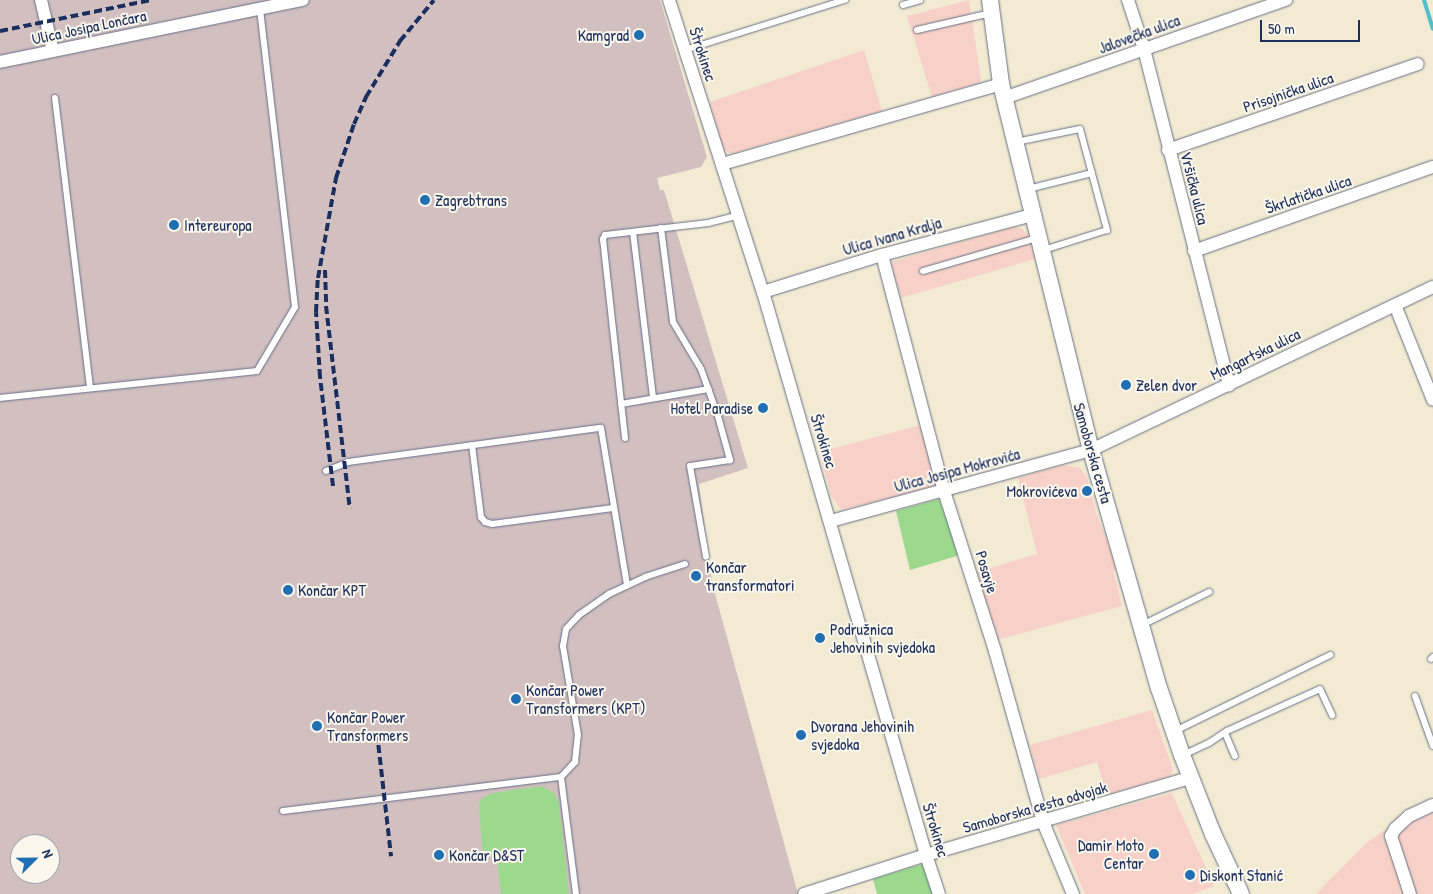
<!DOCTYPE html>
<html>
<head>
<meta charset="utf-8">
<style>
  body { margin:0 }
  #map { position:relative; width:1433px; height:894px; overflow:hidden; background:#f2ead2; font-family:"Patrick Hand",sans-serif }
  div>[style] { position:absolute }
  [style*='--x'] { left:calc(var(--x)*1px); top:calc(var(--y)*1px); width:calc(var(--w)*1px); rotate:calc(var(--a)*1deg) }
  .built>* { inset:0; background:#f7d1c7 }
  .industrial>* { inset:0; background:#d2bfc0 }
  .green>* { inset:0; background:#9cd98e }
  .stream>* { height:4px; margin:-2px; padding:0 2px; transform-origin:2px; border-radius:2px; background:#51becb }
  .roads { filter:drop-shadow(0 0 1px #667087) drop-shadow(0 0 1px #667087) }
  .service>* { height:6px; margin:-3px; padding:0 3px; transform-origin:3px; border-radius:3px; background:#fff }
  .minor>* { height:12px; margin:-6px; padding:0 6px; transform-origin:6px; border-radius:6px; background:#fff }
  .tertiary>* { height:16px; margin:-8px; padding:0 8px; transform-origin:8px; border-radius:8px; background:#fff }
  .rail>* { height:4px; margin-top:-2px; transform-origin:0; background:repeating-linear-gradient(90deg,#1b2f5e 0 8px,transparent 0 12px) }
  .dots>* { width:14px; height:14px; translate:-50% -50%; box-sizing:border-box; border:2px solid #fbf7ec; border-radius:50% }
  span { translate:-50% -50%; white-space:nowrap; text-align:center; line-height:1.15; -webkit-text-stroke:4px #fbf7ec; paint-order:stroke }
  .street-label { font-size:16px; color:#1b2f5e }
  .poi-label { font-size:16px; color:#1b2f5e }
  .right { translate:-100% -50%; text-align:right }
  .left { translate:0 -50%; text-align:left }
  .north { position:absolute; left:10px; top:834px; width:50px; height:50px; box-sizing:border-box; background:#fbf7ec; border:1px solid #a1a7b3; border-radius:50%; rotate:67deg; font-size:14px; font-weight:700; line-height:20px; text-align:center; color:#1b2f5e }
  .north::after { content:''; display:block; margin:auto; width:18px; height:22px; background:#1f6fb2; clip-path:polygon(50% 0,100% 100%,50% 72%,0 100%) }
  .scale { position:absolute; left:1260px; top:20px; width:100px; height:22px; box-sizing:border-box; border:2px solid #1b2f5e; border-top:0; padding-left:6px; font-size:15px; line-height:18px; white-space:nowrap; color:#1b2f5e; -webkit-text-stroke:4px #fbf7ec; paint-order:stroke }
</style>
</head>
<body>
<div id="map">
  <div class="built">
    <i style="clip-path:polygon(969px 0,981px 80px,979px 83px,932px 97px,907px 16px)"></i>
    <i style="clip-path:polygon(864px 50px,882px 111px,730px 154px,722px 148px,710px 102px)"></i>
    <i style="clip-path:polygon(1013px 227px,1021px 228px,1028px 235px,1035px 259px,901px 298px,891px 264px,894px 261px)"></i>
    <i style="clip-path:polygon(921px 425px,937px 486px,841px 510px,831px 495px,819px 452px)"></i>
    <i style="clip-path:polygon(1063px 465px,1080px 468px,1087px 477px,1096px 512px,1118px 568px,1113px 570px,1122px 606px,997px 640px,977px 572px,1037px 554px,1018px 478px)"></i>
    <i style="clip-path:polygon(1152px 710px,1173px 769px,1170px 776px,1107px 795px,1097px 762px,1039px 779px,1030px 745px)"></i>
    <i style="clip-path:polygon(1172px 793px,1214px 886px,1193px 894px,1085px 894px,1056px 825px)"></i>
    <i style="clip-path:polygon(1433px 808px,1433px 894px,1316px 894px,1366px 843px,1385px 830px)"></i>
  </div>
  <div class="industrial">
    <i style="clip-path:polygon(evenodd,0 0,660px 0,707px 157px,701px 167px,657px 178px,660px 190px,664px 190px,748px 468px,699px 484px,712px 583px,798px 894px,0 894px,0 0,20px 844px,50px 844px,50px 874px,20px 874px,20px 844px)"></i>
  </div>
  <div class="green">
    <i style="clip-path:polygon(939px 499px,960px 555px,910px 570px,896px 511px)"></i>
    <i style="clip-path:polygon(542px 786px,554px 793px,559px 803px,569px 894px,501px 894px,497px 861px,482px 849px,479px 804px,482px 798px,493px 793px)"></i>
    <i style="clip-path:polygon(923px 864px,937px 894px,877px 894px,873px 879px)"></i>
  </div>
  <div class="stream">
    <i style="--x:1424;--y:0;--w:30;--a:73"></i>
  </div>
  <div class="roads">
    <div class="service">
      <i style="--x:903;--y:5;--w:18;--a:-16"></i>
      <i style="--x:917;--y:30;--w:76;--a:-12.9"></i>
      <i style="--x:685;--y:50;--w:168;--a:-17.4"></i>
      <i style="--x:55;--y:98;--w:292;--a:83.1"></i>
      <i style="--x:1016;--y:142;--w:65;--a:-11.5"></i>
      <i style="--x:1080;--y:129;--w:105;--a:75"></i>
      <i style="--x:1107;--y:230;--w:67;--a:162.6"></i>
      <i style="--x:1028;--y:189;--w:66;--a:-14"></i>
      <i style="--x:661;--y:228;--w:95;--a:82.7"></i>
      <i style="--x:673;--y:322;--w:55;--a:59.2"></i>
      <i style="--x:701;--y:369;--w:50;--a:70.1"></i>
      <i style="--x:718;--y:416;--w:46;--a:74.7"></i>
      <i style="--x:730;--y:460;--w:40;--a:171.5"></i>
      <i style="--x:690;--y:466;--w:92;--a:80"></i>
      <i style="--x:633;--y:232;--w:167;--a:83.1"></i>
      <i style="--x:923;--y:271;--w:119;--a:-16.1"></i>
      <i style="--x:0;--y:398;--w:258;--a:-6"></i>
      <i style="--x:257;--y:371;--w:74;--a:-59.3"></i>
      <i style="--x:295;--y:307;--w:300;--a:-96.7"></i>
      <i style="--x:621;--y:404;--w:89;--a:-9.7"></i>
      <i style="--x:625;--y:438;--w:200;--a:-96.3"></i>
      <i style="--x:603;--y:239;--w:4;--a:-63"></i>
      <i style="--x:605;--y:235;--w:104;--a:-6.6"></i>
      <i style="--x:708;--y:223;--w:32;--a:-14"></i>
      <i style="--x:472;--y:445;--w:73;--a:82.9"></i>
      <i style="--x:481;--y:517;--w:6;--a:51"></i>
      <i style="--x:485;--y:522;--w:7;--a:16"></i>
      <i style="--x:492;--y:524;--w:122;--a:-7.5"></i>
      <i style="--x:326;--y:471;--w:24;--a:-22"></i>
      <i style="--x:348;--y:462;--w:255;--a:-7.7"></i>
      <i style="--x:601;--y:428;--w:159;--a:80.6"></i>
      <i style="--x:1142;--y:625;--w:75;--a:-26.2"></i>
      <i style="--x:1431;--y:659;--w:3;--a:-45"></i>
      <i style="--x:1415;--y:696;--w:53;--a:70.2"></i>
      <i style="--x:1175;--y:731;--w:173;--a:-26.1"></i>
      <i style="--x:1225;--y:733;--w:25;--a:67"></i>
      <i style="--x:1183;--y:755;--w:29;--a:-25"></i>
      <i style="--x:1209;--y:743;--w:22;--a:-34"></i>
      <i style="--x:1227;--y:731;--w:102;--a:-24.3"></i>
      <i style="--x:1320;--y:689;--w:29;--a:65"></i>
      <i style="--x:561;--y:777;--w:118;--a:82.7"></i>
      <i style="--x:283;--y:811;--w:280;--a:-7"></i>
      <i style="--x:561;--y:777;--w:21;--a:-47"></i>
      <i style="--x:575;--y:762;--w:27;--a:-84"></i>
      <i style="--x:578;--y:735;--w:90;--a:-99.6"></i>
      <i style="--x:563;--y:646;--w:17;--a:-80"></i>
      <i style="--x:566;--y:629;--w:19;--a:-47"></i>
      <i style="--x:579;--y:615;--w:37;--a:-35"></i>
      <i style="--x:609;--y:594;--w:40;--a:-25"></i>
      <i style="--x:645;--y:577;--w:42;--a:-18"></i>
    </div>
    <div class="minor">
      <i style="--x:41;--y:0;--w:52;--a:76.8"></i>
      <i style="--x:669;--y:0;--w:307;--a:72.2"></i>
      <i style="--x:763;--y:292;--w:586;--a:73.85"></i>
      <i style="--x:926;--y:855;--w:41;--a:71.6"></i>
      <i style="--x:1128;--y:0;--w:52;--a:71.9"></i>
      <i style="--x:1144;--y:49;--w:347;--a:75.8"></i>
      <i style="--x:0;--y:62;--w:309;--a:-11.6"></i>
      <i style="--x:1004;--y:98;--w:299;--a:-19.2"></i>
      <i style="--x:1168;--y:150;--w:264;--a:-19"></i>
      <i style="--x:722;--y:164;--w:290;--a:-16"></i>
      <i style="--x:1194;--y:251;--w:253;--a:-19.4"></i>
      <i style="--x:882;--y:255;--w:244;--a:75.3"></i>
      <i style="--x:944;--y:491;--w:168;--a:72.3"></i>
      <i style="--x:995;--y:651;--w:178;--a:74.3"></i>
      <i style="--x:1043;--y:822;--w:78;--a:67.4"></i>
      <i style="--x:763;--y:292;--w:125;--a:-17.3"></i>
      <i style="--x:882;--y:255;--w:155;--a:-14.9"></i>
      <i style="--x:1395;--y:305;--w:102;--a:68.2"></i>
      <i style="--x:831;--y:521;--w:270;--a:-15.3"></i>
      <i style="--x:1091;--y:450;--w:379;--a:-25.5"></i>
      <i style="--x:804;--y:894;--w:128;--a:-17.7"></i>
      <i style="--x:926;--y:855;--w:275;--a:-16.3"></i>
      <i style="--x:1410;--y:894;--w:61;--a:-108.1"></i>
      <i style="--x:1391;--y:836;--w:8;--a:-60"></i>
      <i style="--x:1395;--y:829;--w:19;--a:-43"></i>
      <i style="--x:1409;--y:816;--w:26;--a:-25"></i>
    </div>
    <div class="tertiary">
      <i style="--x:990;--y:0;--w:85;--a:82.5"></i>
      <i style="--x:1001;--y:84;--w:377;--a:76.2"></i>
      <i style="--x:1091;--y:450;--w:248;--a:74.1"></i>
      <i style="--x:1159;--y:688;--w:71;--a:71.1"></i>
      <i style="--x:1182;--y:755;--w:85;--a:68.6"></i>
      <i style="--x:1213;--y:834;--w:66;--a:65"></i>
    </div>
  </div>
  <div class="rail">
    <i style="--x:0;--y:31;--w:154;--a:-11.6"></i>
    <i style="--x:325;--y:270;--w:36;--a:88"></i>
    <i style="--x:326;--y:306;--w:204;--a:83.3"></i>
    <i style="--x:333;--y:486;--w:110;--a:-96.8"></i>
    <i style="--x:320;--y:377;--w:65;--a:-93.5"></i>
    <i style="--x:316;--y:312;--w:34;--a:-87"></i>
    <i style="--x:318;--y:278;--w:102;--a:-79.8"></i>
    <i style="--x:336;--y:178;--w:57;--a:-71.6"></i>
    <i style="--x:354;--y:124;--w:30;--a:-66"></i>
    <i style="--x:366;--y:97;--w:66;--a:-58.7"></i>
    <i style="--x:400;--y:41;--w:53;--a:-50.3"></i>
    <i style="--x:377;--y:733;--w:124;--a:83.5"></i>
  </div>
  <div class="dots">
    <i style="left:639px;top:35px;background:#1f6fb2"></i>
    <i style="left:425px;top:200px;background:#1f6fb2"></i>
    <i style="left:174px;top:225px;background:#1f6fb2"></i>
    <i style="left:1126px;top:385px;background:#1f6fb2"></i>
    <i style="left:763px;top:408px;background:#1f6fb2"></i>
    <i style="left:1087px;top:491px;background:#1f6fb2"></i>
    <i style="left:696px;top:576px;background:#1f6fb2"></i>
    <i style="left:288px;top:590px;background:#1f6fb2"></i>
    <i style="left:820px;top:638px;background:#1f6fb2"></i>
    <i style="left:516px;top:699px;background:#1f6fb2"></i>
    <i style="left:317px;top:726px;background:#1f6fb2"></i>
    <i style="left:801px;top:735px;background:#1f6fb2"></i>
    <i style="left:1154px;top:854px;background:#1f6fb2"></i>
    <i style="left:439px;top:855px;background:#1f6fb2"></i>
    <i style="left:1190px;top:875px;background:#1f6fb2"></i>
  </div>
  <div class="street-label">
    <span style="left:89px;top:27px;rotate:-12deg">Ulica Josipa Lončara</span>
    <span style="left:1139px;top:34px;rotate:-20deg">Jalovečka ulica</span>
    <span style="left:703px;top:54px;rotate:72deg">Štrokinec</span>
    <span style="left:1288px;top:92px;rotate:-19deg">Prisojnička ulica</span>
    <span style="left:1195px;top:188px;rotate:76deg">Vršička ulica</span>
    <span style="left:1308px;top:194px;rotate:-19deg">Škrlatička ulica</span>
    <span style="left:892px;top:236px;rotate:-16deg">Ulica Ivana Kralja</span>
    <span style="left:1255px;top:354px;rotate:-26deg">Mangartska ulica</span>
    <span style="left:824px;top:441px;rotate:73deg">Štrokinec</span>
    <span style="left:1093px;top:453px;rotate:74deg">Samoborska cesta</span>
    <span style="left:957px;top:470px;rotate:-15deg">Ulica Josipa Mokrovića</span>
    <span style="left:987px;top:572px;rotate:73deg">Posavje</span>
    <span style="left:1035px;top:807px;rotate:-16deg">Samoborska cesta odvojak</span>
    <span style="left:936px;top:830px;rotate:73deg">Štrokinec</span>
  </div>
  <div class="poi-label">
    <span class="right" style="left:629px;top:35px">Kamgrad</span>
    <span class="left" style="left:435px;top:200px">Zagrebtrans</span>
    <span class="left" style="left:184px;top:225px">Intereuropa</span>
    <span class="left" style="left:1136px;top:385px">Zelen dvor</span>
    <span class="right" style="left:753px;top:408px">Hotel Paradise</span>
    <span class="right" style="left:1077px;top:491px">Mokrovićeva</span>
    <span class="left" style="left:706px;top:576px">Končar<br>transformatori</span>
    <span class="left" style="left:298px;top:590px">Končar KPT</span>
    <span class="left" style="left:830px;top:638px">Podružnica<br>Jehovinih svjedoka</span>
    <span class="left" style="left:526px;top:699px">Končar Power<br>Transformers (KPT)</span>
    <span class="left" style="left:327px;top:726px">Končar Power<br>Transformers</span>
    <span class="left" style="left:811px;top:735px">Dvorana Jehovinih<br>svjedoka</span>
    <span class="right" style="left:1144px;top:854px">Damir Moto<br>Centar</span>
    <span class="left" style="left:449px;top:855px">Končar D&amp;ST</span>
    <span class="left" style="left:1200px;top:875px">Diskont Stanić</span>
  </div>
  <div class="north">N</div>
  <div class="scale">50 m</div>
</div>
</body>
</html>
